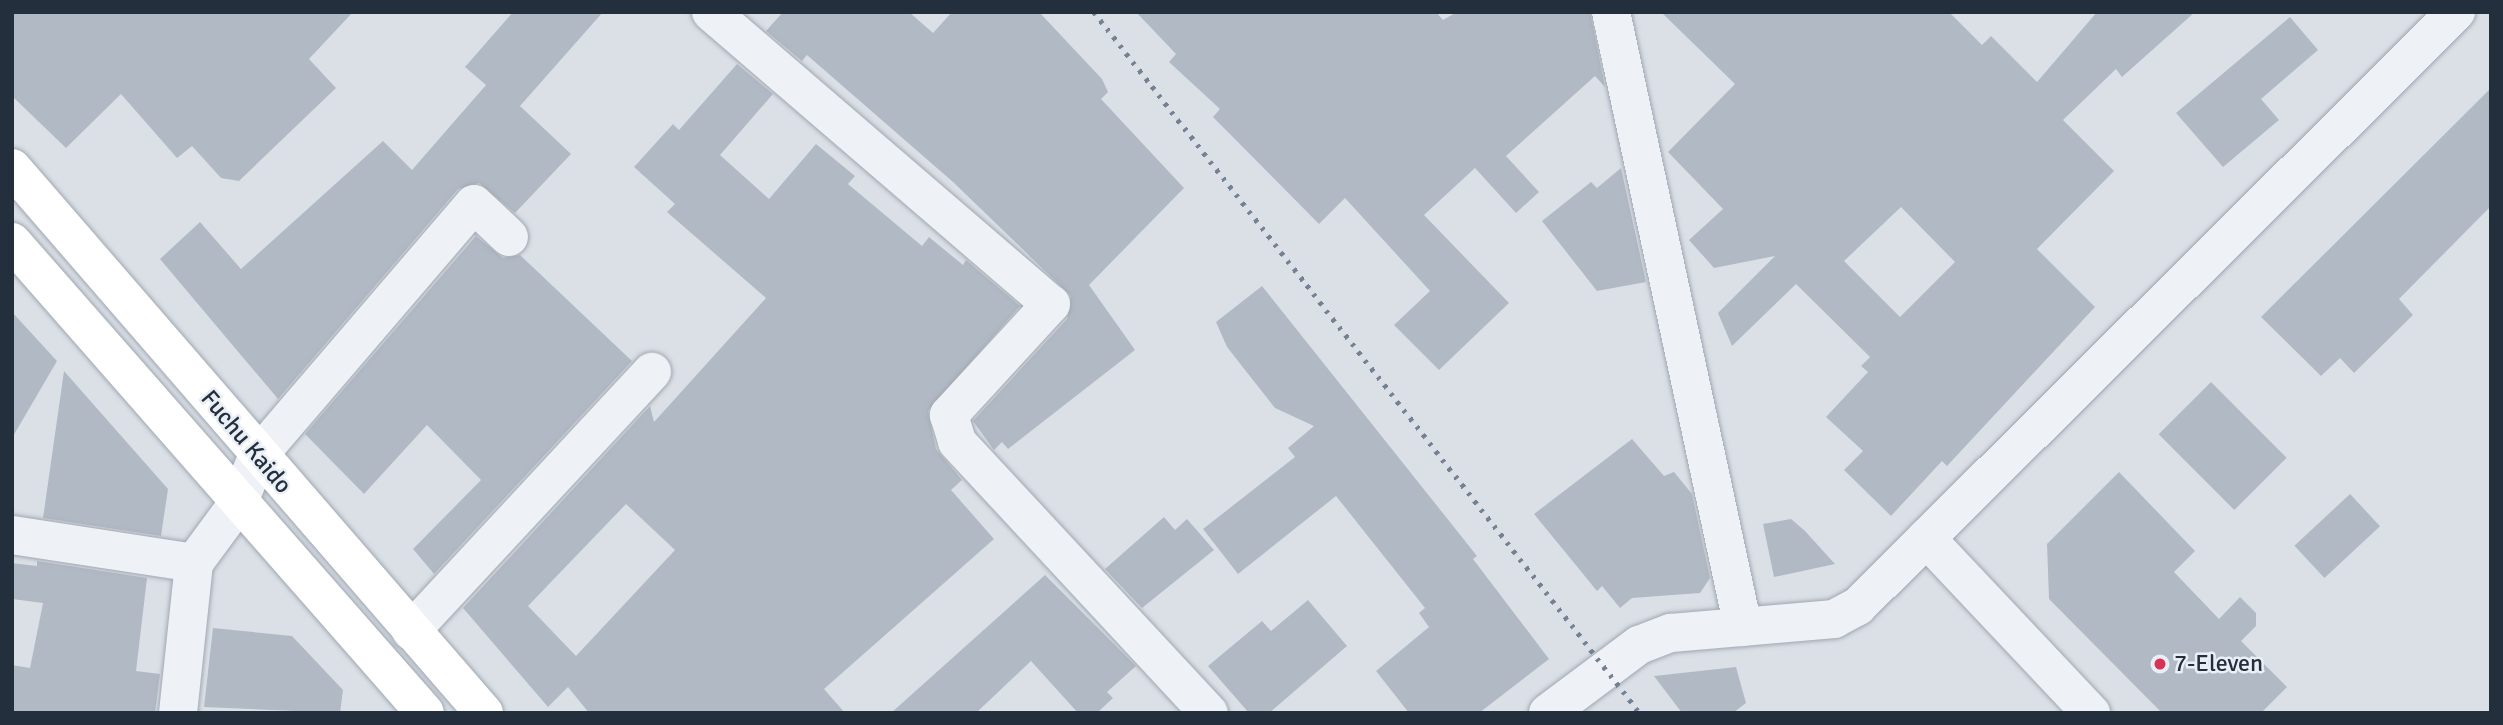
<!DOCTYPE html>
<html>
<head>
<meta charset="utf-8">
<style>
  body { margin:0 }
  #map { position:relative; width:2503px; height:725px; overflow:hidden; background:#dbe0e7; font-family:Signika,sans-serif }
  div>[style] { position:absolute }
  [style*='--x'] { left:calc(var(--x)*1px); top:calc(var(--y)*1px); width:calc(var(--w)*1px); rotate:calc(var(--a)*1deg) }
  .building>* { inset:0; background:#b1bac4; transform-origin:0 0 }
  .roads { filter:drop-shadow(0 0 2px #a0a7b1) drop-shadow(0 0 2px #a0a7b1) }
  .minor>* { height:38px; margin:-19px; padding:0 19px; transform-origin:19px; border-radius:19px; background:#eef1f5 }
  .tertiary>* { height:38px; margin:-19px; padding:0 19px; transform-origin:19px; border-radius:19px; background:#eef1f5 }
  .primary>* { height:38px; margin:-19px; padding:0 19px; transform-origin:19px; border-radius:19px; background:#fff }
  .rail>* { height:5px; margin-top:-2.5px; transform-origin:0; background:repeating-linear-gradient(90deg,#738192 0 3.5px,transparent 0 10.5px) }
  .dots>* { width:19px; height:19px; translate:-50% -50%; box-sizing:border-box; border:4px solid #eaeff5; border-radius:50% }
  span { translate:-50% -50%; white-space:nowrap; text-align:center; line-height:1.15; -webkit-text-stroke:5px #eaeff5; paint-order:stroke }
  .street-label { font-size:24px; color:#242f3e }
  .poi-label { font-size:24px; color:#242f3e }
  .left { translate:0 -50%; text-align:left }
  .frame { position:absolute; inset:0; border:14px solid #242f3e; pointer-events:none }
</style>
</head>
<body>
<div id="map">
  <div class="building">
    <i style="clip-path:polygon(12px 12px,353px 12px,309px 59px,336px 88px,239px 181px,221px 178px,192px 146px,177px 158px,121px 94px,66px 148px,12px 96px)"></i>
    <i style="clip-path:polygon(513px 12px,603px 12px,520px 106px,571px 154px,515px 213px,479px 183px,458px 189px,278px 399px,160px 259px,200px 222px,241px 269px,383px 141px,412px 170px,486px 85px,465px 67px)"></i>
    <i style="clip-path:polygon(783px 12px,909px 12px,933px 33px,952px 12px,1039px 12px,1102px 79px,1108px 92px,1101px 99px,1184px 188px,1089px 285px,1135px 350px,1008px 449px,1002px 442px,994px 450px,973px 421px,1067px 319px,1071px 296px,953px 182px,807px 55px,802px 61px,766px 31px)"></i>
    <i style="clip-path:polygon(1136px 12px,1436px 12px,1443px 20px,1457px 12px,1590px 12px,1605px 87px,1595px 76px,1506px 156px,1539px 192px,1516px 213px,1475px 168px,1424px 215px,1509px 303px,1439px 370px,1394px 325px,1430px 291px,1345px 198px,1319px 224px,1213px 117px,1220px 109px,1169px 62px,1176px 54px)"></i>
    <i style="clip-path:polygon(evenodd,1661px 12px,1949px 12px,1982px 45px,1991px 36px,2037px 82px,2097px 12px,2195px 12px,2122px 77px,2116px 69px,2063px 120px,2114px 171px,2037px 249px,2095px 307px,1947px 466px,1942px 461px,1891px 516px,1844px 470px,1863px 451px,1826px 417px,1868px 372px,1861px 366px,1870px 357px,1796px 284px,1732px 346px,1718px 313px,1775px 256px,1714px 268px,1689px 240px,1723px 209px,1668px 152px,1735px 84px,1661px 12px,1901px 207px,1955px 262px,1900px 317px,1844px 261px,1901px 207px)"></i>
    <i style="clip-path:polygon(2290px 17px,2318px 50px,2261px 99px,2279px 120px,2223px 167px,2176px 113px)"></i>
    <i style="clip-path:polygon(evenodd,737px 64px,773px 94px,720px 155px,769px 199px,816px 144px,855px 176px,848px 184px,922px 246px,929px 237px,963px 265px,966px 260px,1020px 306px,928px 411px,936px 449px,962px 480px,951px 490px,994px 539px,824px 689px,845px 713px,589px 713px,568px 687px,548px 707px,463px 608px,650px 406px,654px 422px,766px 298px,667px 212px,675px 204px,634px 167px,673px 124px,679px 130px,737px 64px,626px 504px,675px 550px,576px 656px,528px 606px,626px 504px)"></i>
    <i style="clip-path:polygon(2491px 88px,2491px 206px,2399px 299px,2413px 315px,2354px 373px,2340px 358px,2321px 376px,2261px 317px)"></i>
    <i style="clip-path:polygon(1621px 168px,1646px 282px,1597px 291px,1542px 221px,1591px 182px,1597px 188px)"></i>
    <i style="clip-path:polygon(476px 236px,503px 258px,520px 255px,632px 361px,434px 574px,413px 549px,481px 480px,427px 425px,364px 494px,305px 434px)"></i>
    <i style="clip-path:polygon(1262px 286px,1477px 556px,1473px 559px,1549px 659px,1479px 713px,1409px 713px,1376px 671px,1429px 627px,1419px 613px,1425px 608px,1336px 496px,1238px 574px,1203px 529px,1295px 457px,1288px 448px,1314px 426px,1275px 408px,1227px 347px,1216px 322px)"></i>
    <i style="clip-path:polygon(12px 312px,57px 361px,12px 438px)"></i>
    <i style="clip-path:polygon(64px 371px,168px 489px,161px 536px,43px 518px)"></i>
    <i style="left:2211px;top:382px;width:107px;height:74px;rotate:45deg"></i>
    <i style="clip-path:polygon(1632px 439px,1664px 476px,1674px 472px,1692px 494px,1710px 578px,1700px 593px,1632px 598px,1620px 608px,1602px 586px,1597px 591px,1534px 514px)"></i>
    <i style="clip-path:polygon(2119px 472px,2195px 551px,2174px 572px,2219px 619px,2240px 597px,2256px 613px,2256px 626px,2241px 641px,2287px 687px,2261px 713px,2162px 713px,2049px 599px,2047px 544px)"></i>
    <i style="left:2350px;top:494px;width:44px;height:76px;rotate:47deg"></i>
    <i style="clip-path:polygon(1164px 517px,1175px 530px,1187px 519px,1214px 550px,1142px 608px,1105px 569px)"></i>
    <i style="clip-path:polygon(1791px 519px,1805px 531px,1835px 564px,1774px 577px,1763px 524px)"></i>
    <i style="clip-path:polygon(37px 561px,147px 578px,136px 671px,160px 674px,155px 713px,12px 713px,12px 665px,30px 668px,43px 603px,12px 599px,12px 563px,37px 566px)"></i>
    <i style="clip-path:polygon(1045px 575px,1136px 666px,1107px 692px,1113px 698px,1097px 713px,1078px 713px,1031px 661px,976px 713px,891px 713px)"></i>
    <i style="clip-path:polygon(1308px 600px,1347px 646px,1269px 713px,1249px 713px,1208px 666px,1262px 621px,1271px 631px)"></i>
    <i style="clip-path:polygon(213px 628px,292px 636px,343px 690px,340px 713px,204px 707px)"></i>
    <i style="clip-path:polygon(1736px 667px,1746px 703px,1733px 713px,1682px 713px,1654px 676px)"></i>
  </div>
  <div class="roads">
    <div class="minor">
      <i style="--x:711;--y:12;--w:448;--a:40.7"></i>
      <i style="--x:1051;--y:304;--w:151;--a:132.6"></i>
      <i style="--x:949;--y:415;--w:28;--a:73"></i>
      <i style="--x:957;--y:442;--w:370;--a:47.1"></i>
      <i style="--x:1611;--y:12;--w:629;--a:77.89"></i>
      <i style="--x:12;--y:535;--w:184;--a:8.7"></i>
      <i style="--x:411;--y:631;--w:354;--a:-47.1"></i>
      <i style="--x:178;--y:713;--w:151;--a:-83.9"></i>
      <i style="--x:194;--y:563;--w:76;--a:-53.6"></i>
      <i style="--x:239;--y:502;--w:48;--a:-68.2"></i>
      <i style="--x:257;--y:457;--w:333;--a:-49.4"></i>
      <i style="--x:474;--y:204;--w:48;--a:43.3"></i>
    </div>
    <div class="tertiary">
      <i style="--x:1926;--y:538;--w:241;--a:46.7"></i>
      <i style="--x:1548;--y:713;--w:114;--a:-36.8"></i>
      <i style="--x:1639;--y:645;--w:34;--a:-21"></i>
      <i style="--x:1671;--y:633;--w:164;--a:-4.9"></i>
      <i style="--x:1834;--y:619;--w:27;--a:-28"></i>
      <i style="--x:1858;--y:606;--w:843;--a:-44.81"></i>
    </div>
    <div class="primary">
      <i style="--x:12;--y:168;--w:721;--a:49.11"></i>
      <i style="--x:12;--y:242;--w:626;--a:48.75"></i>
    </div>
  </div>
  <div class="rail">
    <i style="--x:1094;--y:12;--w:889;--a:52.09"></i>
  </div>
  <div class="dots">
    <i style="left:2160px;top:664px;background:#da3257"></i>
  </div>
  <div class="street-label">
    <span style="left:246px;top:442px;rotate:50deg">Fuchu Kaido</span>
  </div>
  <div class="poi-label">
    <span class="left" style="left:2174px;top:664px">7-Eleven</span>
  </div>
  <div class="frame"></div>
</div>
</body>
</html>
